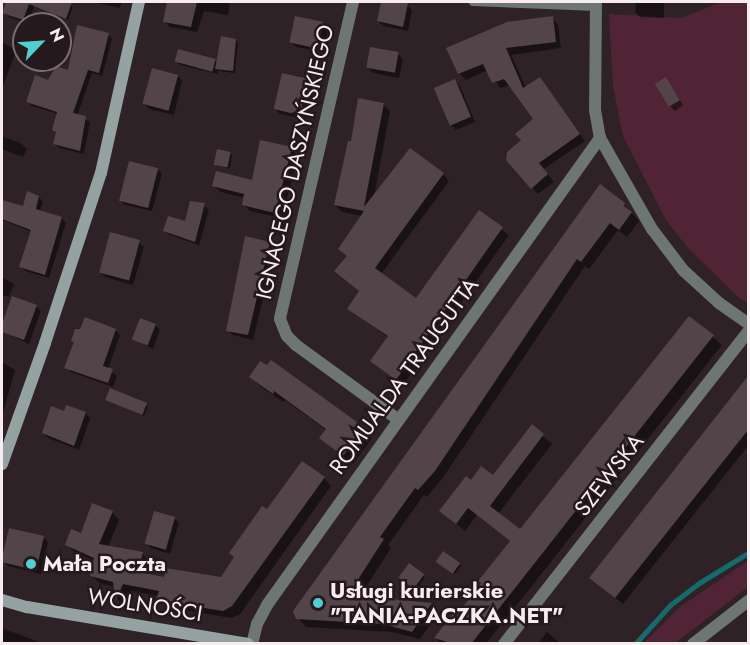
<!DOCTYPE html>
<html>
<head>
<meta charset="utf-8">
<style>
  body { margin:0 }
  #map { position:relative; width:750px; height:645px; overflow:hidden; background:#2f2226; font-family:Jost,sans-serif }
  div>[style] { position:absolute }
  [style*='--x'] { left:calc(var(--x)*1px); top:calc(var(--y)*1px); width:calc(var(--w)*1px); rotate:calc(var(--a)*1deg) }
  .green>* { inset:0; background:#502434 }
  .shadow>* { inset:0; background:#0007 }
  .stream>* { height:5px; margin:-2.5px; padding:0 2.5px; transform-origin:2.5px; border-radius:2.5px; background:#146b6d }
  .building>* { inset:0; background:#534449; transform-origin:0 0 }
  .lane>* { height:8px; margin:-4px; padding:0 4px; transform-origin:4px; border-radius:4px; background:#6d7575 }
  .street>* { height:12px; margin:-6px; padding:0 6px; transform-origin:6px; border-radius:6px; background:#6d7575 }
  .secondary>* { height:12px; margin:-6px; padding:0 6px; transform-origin:6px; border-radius:6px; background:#95a2a2 }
  .dots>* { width:16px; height:16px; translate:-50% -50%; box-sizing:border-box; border:3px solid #25191d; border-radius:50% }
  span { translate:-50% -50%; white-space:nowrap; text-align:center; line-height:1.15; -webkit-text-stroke:5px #25191d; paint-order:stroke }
  .street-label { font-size:22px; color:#f7edf0 }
  .poi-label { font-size:22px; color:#f7edf0; font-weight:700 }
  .left { translate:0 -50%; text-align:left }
  .frame { position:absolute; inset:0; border:3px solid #f7edf0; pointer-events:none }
  .north { position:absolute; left:12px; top:12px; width:60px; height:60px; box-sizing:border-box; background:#25191d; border:2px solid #796e71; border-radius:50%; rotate:65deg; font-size:16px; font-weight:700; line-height:24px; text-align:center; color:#f7edf0 }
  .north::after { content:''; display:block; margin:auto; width:21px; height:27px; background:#52cdd0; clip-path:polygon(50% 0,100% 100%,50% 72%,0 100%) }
</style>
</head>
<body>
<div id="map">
  <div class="green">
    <i style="clip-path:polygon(722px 2px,748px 2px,748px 303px,739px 298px,688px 248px,666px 220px,623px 136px,613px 86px,609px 14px,681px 18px)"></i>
    <i style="clip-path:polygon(748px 561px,748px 587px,675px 643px,644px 643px,681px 606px)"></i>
  </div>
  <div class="shadow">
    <i style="clip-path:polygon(8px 2px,35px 4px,28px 24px,9px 17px,4px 12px)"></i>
    <i style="clip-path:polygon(49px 2px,70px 5px,73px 7px,68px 20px,48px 12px,46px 10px)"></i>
    <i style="clip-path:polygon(93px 2px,122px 2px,120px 8px)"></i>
    <i style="clip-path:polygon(169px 2px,230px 2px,228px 15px,204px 11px,197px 32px,170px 27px,164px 21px)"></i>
    <i style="clip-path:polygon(382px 2px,407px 5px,412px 10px,408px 31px,383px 26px,378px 21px)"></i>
    <i style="clip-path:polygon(636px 2px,664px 2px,664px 18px,640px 17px,635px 12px)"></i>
    <i style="clip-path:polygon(552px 18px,558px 24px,561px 48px,511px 55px,526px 88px,539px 79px,585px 141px,544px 169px,554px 182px,538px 194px,532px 188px,535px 120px,510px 85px,500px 88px,488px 70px,466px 80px,459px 73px)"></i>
    <i style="clip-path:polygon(323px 23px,328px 28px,323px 52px,296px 47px,291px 42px)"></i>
    <i style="clip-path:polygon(108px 35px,112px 39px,102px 76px,92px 73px,77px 116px,90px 122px,84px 154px,59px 148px,55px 144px,57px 134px,54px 130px,58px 114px,32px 106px,28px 102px,48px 81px,69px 72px)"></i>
    <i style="clip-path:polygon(236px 40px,238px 43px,235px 73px,218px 71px,218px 74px,180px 65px,177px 61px,215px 60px,218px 63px)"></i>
    <i style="clip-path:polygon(2px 42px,16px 51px,2px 89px)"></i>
    <i style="clip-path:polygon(398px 54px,403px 59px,399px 78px,373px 73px,368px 68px)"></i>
    <i style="clip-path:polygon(178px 76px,182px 81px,174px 115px,149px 109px,144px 104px)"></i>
    <i style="clip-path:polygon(308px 80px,313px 85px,305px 119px,280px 114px,275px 109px)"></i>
    <i style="clip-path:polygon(455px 81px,460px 86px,475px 122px,456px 130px,451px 125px)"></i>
    <i style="clip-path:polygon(670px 84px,683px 105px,675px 111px,670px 106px)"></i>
    <i style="clip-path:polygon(383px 104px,390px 111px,374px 197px,443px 174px,449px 181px,381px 274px,417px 300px,479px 212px,509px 235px,403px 385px,379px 367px,389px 338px,349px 309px,360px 291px,348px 256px,363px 216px,342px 212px,335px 205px,352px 143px)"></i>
    <i style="clip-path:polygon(2px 136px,22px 144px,27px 149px,23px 157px,2px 149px)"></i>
    <i style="clip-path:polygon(291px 148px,298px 155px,282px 218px,250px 211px,243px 204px,245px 198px,221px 192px,214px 186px,253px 182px)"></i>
    <i style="clip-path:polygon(230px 153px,232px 155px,230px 169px,216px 165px)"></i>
    <i style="clip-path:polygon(157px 169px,162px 174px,152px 211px,125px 205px,120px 200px)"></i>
    <i style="clip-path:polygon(600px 186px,624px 204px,639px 221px,627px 237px,618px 230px,589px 269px,585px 266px,442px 479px,427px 497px,424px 495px,388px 545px,391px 548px,359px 598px,431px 604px,439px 612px,420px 639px,392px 632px,306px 627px,298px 618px)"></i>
    <i style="clip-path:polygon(39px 197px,43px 202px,40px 212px,62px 218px,66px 223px,49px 278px,25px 271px,21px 267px,32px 232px,2px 220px,2px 201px,24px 208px)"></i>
    <i style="clip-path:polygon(204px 205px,209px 210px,199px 245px,170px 235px,165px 230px,186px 223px)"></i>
    <i style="clip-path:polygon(111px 233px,139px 242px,144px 247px,133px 285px,105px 277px,100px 272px)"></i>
    <i style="clip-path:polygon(270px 244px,275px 249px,253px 340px,233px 335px,228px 330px)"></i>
    <i style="clip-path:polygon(2px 277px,14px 284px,9px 297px,2px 295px)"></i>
    <i style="clip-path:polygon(13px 298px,36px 306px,41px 311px,29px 344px,2px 331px)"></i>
    <i style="clip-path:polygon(690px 318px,722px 345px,486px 644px,441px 644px,436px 638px,460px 613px,511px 542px,477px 515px,465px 531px,441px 511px,471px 482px,493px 478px,532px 427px,552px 444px,498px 514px,521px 531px)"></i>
    <i style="clip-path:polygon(155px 325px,160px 330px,153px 349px,134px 339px)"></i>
    <i style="clip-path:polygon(115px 330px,120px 335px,108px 369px,117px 376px,113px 387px,71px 372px,66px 367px)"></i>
    <i style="clip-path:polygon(2px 362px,15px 370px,2px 417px)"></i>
    <i style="clip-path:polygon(251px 377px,363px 428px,372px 438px,353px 464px,321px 438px,326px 430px,285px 400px,283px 402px,260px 386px)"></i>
    <i style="clip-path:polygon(748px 379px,748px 446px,623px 604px,591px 578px)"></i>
    <i style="clip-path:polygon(107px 400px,146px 405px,148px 407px,144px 416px)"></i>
    <i style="clip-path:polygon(65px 413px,85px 413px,90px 418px,79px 450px,48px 438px,43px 433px)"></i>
    <i style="clip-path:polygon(324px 478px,331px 486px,240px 614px,231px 618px,166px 607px,158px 599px,159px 596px,131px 591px,124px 606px,117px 599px,116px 587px,100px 584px,92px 576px,95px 561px,74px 552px,67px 544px,112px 512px,119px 520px,108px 547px,142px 553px,149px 561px,147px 575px,165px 579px,222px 579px,268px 511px)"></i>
    <i style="clip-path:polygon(174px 518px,179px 523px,170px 554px,151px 548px,146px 543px)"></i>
    <i style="clip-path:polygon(43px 537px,48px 542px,41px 574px,8px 566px,3px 561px)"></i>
    <i style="clip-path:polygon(440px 564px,459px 564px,461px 566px,455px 574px)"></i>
    <i style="clip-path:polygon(409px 566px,425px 577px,417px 590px,403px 580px)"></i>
    <i style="clip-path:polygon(2px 628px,39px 642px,40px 644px,2px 644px)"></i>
    <i style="clip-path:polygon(547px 632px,561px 644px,538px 644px)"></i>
  </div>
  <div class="stream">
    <i style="--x:635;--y:644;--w:52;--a:-48.1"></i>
    <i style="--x:670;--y:605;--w:36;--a:-37"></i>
    <i style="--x:699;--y:583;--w:57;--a:-31.5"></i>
  </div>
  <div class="building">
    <i style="clip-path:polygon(6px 2px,72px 2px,66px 19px,29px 4px,23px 20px,2px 13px)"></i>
    <i style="clip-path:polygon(167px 2px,197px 2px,191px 27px,163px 22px)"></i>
    <i style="clip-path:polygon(381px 2px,408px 3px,403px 27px,377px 21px)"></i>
    <i style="left:295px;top:16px;width:29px;height:27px;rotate:12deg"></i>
    <i style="clip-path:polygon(553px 16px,556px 42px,506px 48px,523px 88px,540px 77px,580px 134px,539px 163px,548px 174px,531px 189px,506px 160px,507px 152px,521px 140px,515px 134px,533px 119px,504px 79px,492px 83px,483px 64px,458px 74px,446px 48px,507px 22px)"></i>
    <i style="clip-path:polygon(77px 25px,109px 33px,99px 73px,88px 70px,73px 113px,86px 116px,80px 151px,53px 144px,56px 132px,52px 130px,57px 112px,26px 102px,35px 75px,48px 80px,56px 66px,68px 70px)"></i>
    <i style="clip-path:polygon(221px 36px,236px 39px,233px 71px,215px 69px)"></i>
    <i style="left:370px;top:47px;width:29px;height:21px;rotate:10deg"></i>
    <i style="left:178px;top:49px;width:39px;height:13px;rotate:15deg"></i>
    <i style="left:152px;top:68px;width:27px;height:37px;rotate:15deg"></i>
    <i style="left:282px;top:73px;width:27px;height:37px;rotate:13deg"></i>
    <i style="left:666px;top:77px;width:27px;height:13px;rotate:59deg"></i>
    <i style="left:455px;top:79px;width:41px;height:23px;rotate:67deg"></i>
    <i style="clip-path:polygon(358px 98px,384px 103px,364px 207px,410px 148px,444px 173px,375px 268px,416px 298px,479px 210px,503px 227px,396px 380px,370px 361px,388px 336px,347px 309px,359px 291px,334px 271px,347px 256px,338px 249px,364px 211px,334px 205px,348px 141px,351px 141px)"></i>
    <i style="clip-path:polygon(260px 140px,292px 147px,275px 213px,242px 205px,244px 194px,212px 186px,216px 171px,252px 180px)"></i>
    <i style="left:217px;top:149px;width:14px;height:16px;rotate:12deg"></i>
    <i style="left:129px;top:161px;width:30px;height:41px;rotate:14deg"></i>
    <i style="clip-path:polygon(600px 184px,625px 203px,624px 206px,632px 212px,619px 230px,610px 223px,581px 262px,577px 259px,435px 471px,418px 490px,415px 488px,380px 537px,384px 539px,348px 595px,432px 603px,412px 632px,383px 624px,296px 619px,293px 611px)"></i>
    <i style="clip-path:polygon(27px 191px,39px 196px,36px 209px,62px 217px,45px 275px,19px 267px,31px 230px,2px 219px,2px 200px,23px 206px)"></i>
    <i style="clip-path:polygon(190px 201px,205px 203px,195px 242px,163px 231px,168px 216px,185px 221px)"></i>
    <i style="left:110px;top:232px;width:31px;height:42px;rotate:15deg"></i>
    <i style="clip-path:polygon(245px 236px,270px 242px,248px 335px,226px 331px)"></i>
    <i style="clip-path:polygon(12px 296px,37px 305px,24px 340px,2px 332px,2px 324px)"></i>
    <i style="clip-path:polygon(689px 316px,714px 335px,471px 644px,454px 644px,434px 638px,455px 611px,459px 612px,481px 583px,478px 581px,510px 541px,468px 508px,456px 524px,439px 511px,466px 476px,471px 480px,481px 466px,493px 475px,532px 424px,544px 434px,490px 506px,520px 529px)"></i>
    <i style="clip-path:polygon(85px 317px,116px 329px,103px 366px,113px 369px,108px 383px,64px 368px,74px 342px,71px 341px,75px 329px,80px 329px)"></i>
    <i style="left:140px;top:318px;width:17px;height:23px;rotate:21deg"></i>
    <i style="clip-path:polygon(271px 360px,364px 427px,343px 456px,319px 438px,326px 429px,274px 391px,273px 394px,249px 377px,260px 361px,267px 365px)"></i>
    <i style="clip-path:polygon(748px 376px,748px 430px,615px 598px,589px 578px)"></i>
    <i style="left:110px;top:388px;width:40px;height:13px;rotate:22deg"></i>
    <i style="clip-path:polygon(66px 405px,86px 412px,74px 446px,42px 433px,51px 406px,64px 411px)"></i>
    <i style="clip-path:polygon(302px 461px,325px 477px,232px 606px,223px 611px,156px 600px,159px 591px,123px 584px,116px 600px,113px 582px,90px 576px,94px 558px,65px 545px,71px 529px,81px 533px,92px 503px,113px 511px,99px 544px,143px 552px,138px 572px,164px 577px,166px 568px,221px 577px,234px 557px,229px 553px,241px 536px,262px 506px,267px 509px)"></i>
    <i style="left:154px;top:511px;width:22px;height:34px;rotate:16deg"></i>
    <i style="left:9px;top:528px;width:36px;height:35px;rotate:13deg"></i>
    <i style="left:443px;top:551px;width:21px;height:13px;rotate:35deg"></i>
    <i style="left:409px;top:563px;width:19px;height:18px;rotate:36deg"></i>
  </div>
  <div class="lane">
    <i style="--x:473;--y:2;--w:123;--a:2.3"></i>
  </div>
  <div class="street">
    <i style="--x:353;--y:2;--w:325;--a:103"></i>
    <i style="--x:280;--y:319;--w:18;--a:68"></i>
    <i style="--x:287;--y:336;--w:13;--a:45"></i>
    <i style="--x:296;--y:345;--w:127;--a:36.1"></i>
    <i style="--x:596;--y:2;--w:108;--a:90.5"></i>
    <i style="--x:595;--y:110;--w:28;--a:80"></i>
    <i style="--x:600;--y:138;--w:105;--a:60.3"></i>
    <i style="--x:652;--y:229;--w:51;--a:52.9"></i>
    <i style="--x:683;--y:270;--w:49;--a:42.5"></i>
    <i style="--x:719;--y:303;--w:35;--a:35"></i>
    <i style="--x:252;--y:644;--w:21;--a:-76"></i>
    <i style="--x:257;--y:624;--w:21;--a:-62"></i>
    <i style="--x:267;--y:605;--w:574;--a:-54.51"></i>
    <i style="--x:504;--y:644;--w:396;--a:-52"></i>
    <i style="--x:693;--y:644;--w:70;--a:-38"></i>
  </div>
  <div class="secondary">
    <i style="--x:2;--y:464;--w:128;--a:-70.4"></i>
    <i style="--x:45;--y:343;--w:179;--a:-71.8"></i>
    <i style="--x:101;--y:173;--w:175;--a:-77.5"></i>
    <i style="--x:2;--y:600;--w:26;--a:16"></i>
    <i style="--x:27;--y:607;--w:224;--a:9.5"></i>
  </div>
  <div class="dots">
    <i style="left:31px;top:564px;background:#52cdd0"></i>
    <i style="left:318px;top:603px;background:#52cdd0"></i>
  </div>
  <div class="street-label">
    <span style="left:295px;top:162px;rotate:-77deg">IGNACEGO DASZYŃSKIEGO</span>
    <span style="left:404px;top:376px;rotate:-54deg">ROMUALDA TRAUGUTTA</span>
    <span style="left:609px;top:475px;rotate:-52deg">SZEWSKA</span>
    <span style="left:145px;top:605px;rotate:9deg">WOLNOŚCI</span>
  </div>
  <div class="poi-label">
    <span class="left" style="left:43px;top:564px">Mała Poczta</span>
    <span class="left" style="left:330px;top:603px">Usługi kurierskie<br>"TANIA-PACZKA.NET"</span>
  </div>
  <div class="frame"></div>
  <div class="north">N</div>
</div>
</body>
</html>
